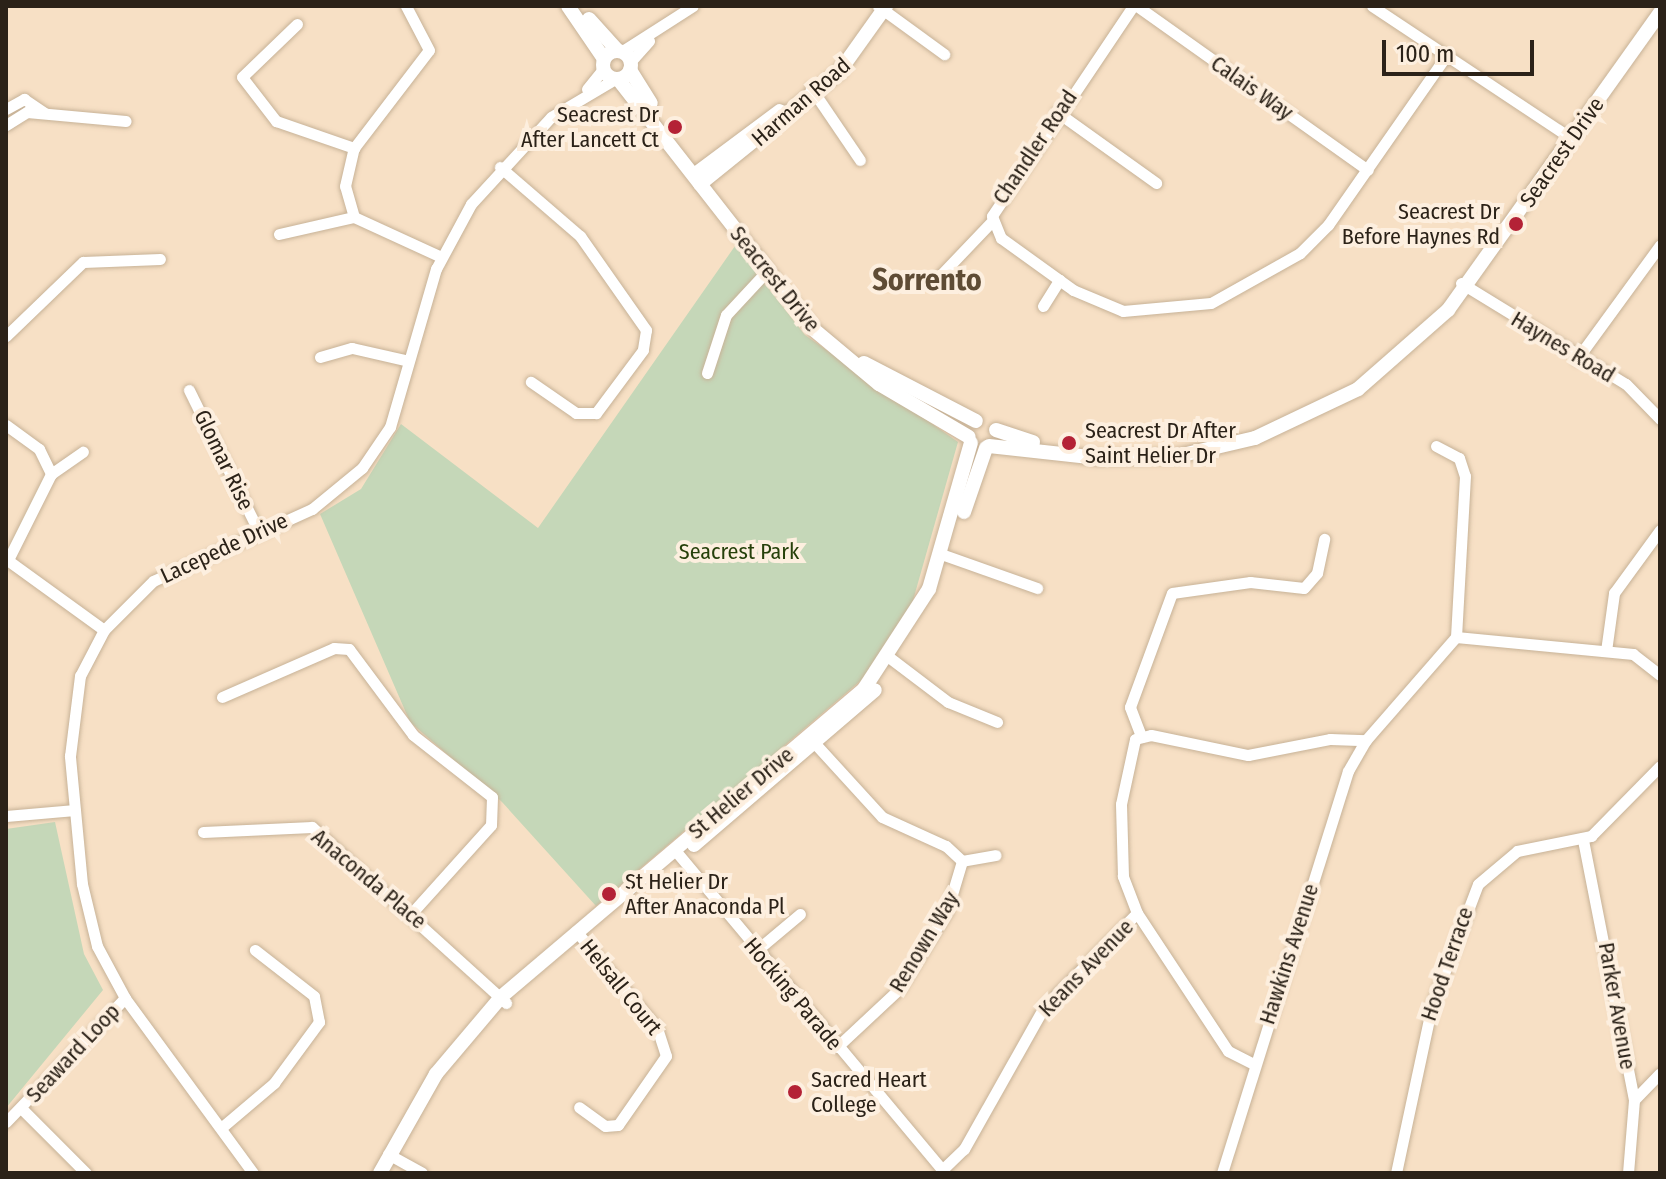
<!DOCTYPE html>
<html>
<head>
<meta charset="utf-8">
<style>
  body { margin:0 }
  #map { position:relative; width:1666px; height:1179px; overflow:hidden; background:#f7e0c5; font-family:"Fira Sans Condensed",sans-serif }
  div>[style] { position:absolute }
  [style*='--x'] { left:calc(var(--x)*1px); top:calc(var(--y)*1px); width:calc(var(--w)*1px); rotate:calc(var(--a)*1deg) }
  .green>* { inset:0; background:#c5d7b8 }
  .roads { filter:drop-shadow(0 0 2px #c7b297) drop-shadow(0 0 2px #c7b297) }
  .street>* { height:11px; margin:-5.5px; padding:0 5.5px; transform-origin:5.5px; border-radius:5.5px; background:#fff }
  .secondary>* { height:14px; margin:-7px; padding:0 7px; transform-origin:7px; border-radius:7px; background:#fff }
  .secondary>.ring { margin:-7px; padding:0; box-sizing:content-box; background:none; border:14px solid #fff; border-radius:50% }
  .dots>* { width:22px; height:22px; translate:-50% -50%; box-sizing:border-box; border:4px solid #fdefdf; border-radius:50% }
  span { translate:-50% -50%; white-space:nowrap; text-align:center; line-height:1.15; -webkit-text-stroke:8px #fdefdf; paint-order:stroke }
  .street-label { font-size:22px; color:#2b2218 }
  .poi-label { font-size:22px; color:#2b2218 }
  .right { translate:-100% -50%; text-align:right }
  .left { translate:0 -50%; text-align:left }
  .park-label { font-size:22px; color:#26400a }
  .district-label { font-size:30px; color:#5f4c35; font-weight:700 }
  .frame { position:absolute; inset:0; border:8px solid #2b2218; pointer-events:none }
  .scale { position:absolute; left:1382px; top:40px; width:152px; height:36px; box-sizing:border-box; border:4px solid #2b2218; border-top:0; padding-left:10px; font-size:24px; line-height:28px; white-space:nowrap; color:#2b2218; -webkit-text-stroke:6px #fdefdf; paint-order:stroke }
</style>
</head>
<body>
<div id="map">
  <div class="green">
    <i style="clip-path:polygon(735px 246px,805px 335px,958px 442px,908px 618px,879px 665px,596px 906px,502px 802px,410px 722px,320px 514px,361px 489px,401px 424px,538px 528px)"></i>
    <i style="clip-path:polygon(55px 822px,84px 954px,103px 990px,6px 1108px,6px 829px)"></i>
  </div>
  <div class="roads">
    <div class="street">
      <i style="--x:878;--y:6;--w:82;--a:36"></i>
      <i style="--x:1133;--y:6;--w:253;--a:123.9"></i>
      <i style="--x:992;--y:216;--w:24;--a:68"></i>
      <i style="--x:1001;--y:238;--w:89;--a:35.8"></i>
      <i style="--x:1073;--y:290;--w:54;--a:22.8"></i>
      <i style="--x:1123;--y:311;--w:88;--a:-5.2"></i>
      <i style="--x:1211;--y:303;--w:102;--a:-29.3"></i>
      <i style="--x:1300;--y:253;--w:40;--a:-45"></i>
      <i style="--x:1328;--y:225;--w:206;--a:-55.1"></i>
      <i style="--x:1137;--y:6;--w:283;--a:35.4"></i>
      <i style="--x:1372;--y:6;--w:239;--a:33.6"></i>
      <i style="--x:297;--y:24;--w:76;--a:136.1"></i>
      <i style="--x:242;--y:77;--w:56;--a:52.3"></i>
      <i style="--x:276;--y:121;--w:83;--a:19.1"></i>
      <i style="--x:621;--y:52;--w:85;--a:-32.6"></i>
      <i style="--x:631;--y:61;--w:27;--a:-48"></i>
      <i style="--x:811;--y:88;--w:87;--a:55.8"></i>
      <i style="--x:587;--y:89;--w:26;--a:-51"></i>
      <i style="--x:6;--y:109;--w:21;--a:-29"></i>
      <i style="--x:24;--y:99;--w:25;--a:34"></i>
      <i style="--x:1057;--y:112;--w:122;--a:35.6"></i>
      <i style="--x:6;--y:125;--w:25;--a:-32"></i>
      <i style="--x:27;--y:112;--w:99;--a:5.2"></i>
      <i style="--x:500;--y:167;--w:106;--a:40.8"></i>
      <i style="--x:580;--y:236;--w:115;--a:54.9"></i>
      <i style="--x:646;--y:330;--w:20;--a:99"></i>
      <i style="--x:643;--y:350;--w:79;--a:126.7"></i>
      <i style="--x:596;--y:413;--w:20;--a:180"></i>
      <i style="--x:576;--y:413;--w:55;--a:-145.4"></i>
      <i style="--x:354;--y:217;--w:32;--a:-106"></i>
      <i style="--x:345;--y:186;--w:39;--a:-77"></i>
      <i style="--x:354;--y:148;--w:123;--a:-52.6"></i>
      <i style="--x:429;--y:50;--w:50;--a:-117.6"></i>
      <i style="--x:279;--y:234;--w:77;--a:-12.8"></i>
      <i style="--x:354;--y:217;--w:96;--a:24.7"></i>
      <i style="--x:934;--y:282;--w:84;--a:-46.4"></i>
      <i style="--x:1461;--y:283;--w:193;--a:31.5"></i>
      <i style="--x:1626;--y:384;--w:49;--a:45.8"></i>
      <i style="--x:1043;--y:306;--w:31;--a:-58"></i>
      <i style="--x:6;--y:336;--w:107;--a:-43.9"></i>
      <i style="--x:83;--y:262;--w:77;--a:-2.2"></i>
      <i style="--x:320;--y:357;--w:33;--a:-16"></i>
      <i style="--x:352;--y:348;--w:58;--a:12.8"></i>
      <i style="--x:1577;--y:359;--w:141;--a:-53.9"></i>
      <i style="--x:707;--y:373;--w:61;--a:-71.9"></i>
      <i style="--x:726;--y:315;--w:59;--a:-47.1"></i>
      <i style="--x:189;--y:390;--w:156;--a:63.8"></i>
      <i style="--x:6;--y:425;--w:41;--a:36"></i>
      <i style="--x:39;--y:449;--w:28;--a:64"></i>
      <i style="--x:51;--y:474;--w:96;--a:116.6"></i>
      <i style="--x:1436;--y:446;--w:26;--a:28"></i>
      <i style="--x:1459;--y:458;--w:19;--a:72"></i>
      <i style="--x:1465;--y:476;--w:161;--a:93.2"></i>
      <i style="--x:51;--y:474;--w:39;--a:-35"></i>
      <i style="--x:941;--y:554;--w:102;--a:19.5"></i>
      <i style="--x:6;--y:559;--w:121;--a:35.9"></i>
      <i style="--x:1606;--y:651;--w:59;--a:-82.1"></i>
      <i style="--x:1614;--y:593;--w:78;--a:-53.9"></i>
      <i style="--x:890;--y:658;--w:73;--a:37.2"></i>
      <i style="--x:948;--y:702;--w:53;--a:22.2"></i>
      <i style="--x:222;--y:697;--w:122;--a:-23.6"></i>
      <i style="--x:334;--y:648;--w:15;--a:4"></i>
      <i style="--x:349;--y:649;--w:107;--a:53.3"></i>
      <i style="--x:413;--y:735;--w:100;--a:38.1"></i>
      <i style="--x:492;--y:797;--w:28;--a:92"></i>
      <i style="--x:491;--y:825;--w:120;--a:132"></i>
      <i style="--x:1141;--y:736;--w:31;--a:-111"></i>
      <i style="--x:1130;--y:707;--w:121;--a:-69.8"></i>
      <i style="--x:1172;--y:593;--w:79;--a:-8"></i>
      <i style="--x:1250;--y:582;--w:54;--a:6.3"></i>
      <i style="--x:1304;--y:588;--w:20;--a:-49"></i>
      <i style="--x:1317;--y:573;--w:35;--a:-78"></i>
      <i style="--x:809;--y:737;--w:108;--a:47.6"></i>
      <i style="--x:882;--y:817;--w:70;--a:24.4"></i>
      <i style="--x:946;--y:846;--w:22;--a:43"></i>
      <i style="--x:962;--y:861;--w:52;--a:106.7"></i>
      <i style="--x:947;--y:911;--w:92;--a:121.6"></i>
      <i style="--x:899;--y:989;--w:85;--a:136.9"></i>
      <i style="--x:6;--y:816;--w:69;--a:-5"></i>
      <i style="--x:203;--y:832;--w:109;--a:-2.6"></i>
      <i style="--x:312;--y:827;--w:262;--a:42.2"></i>
      <i style="--x:1583;--y:840;--w:265;--a:78.9"></i>
      <i style="--x:1634;--y:1100;--w:73;--a:94.7"></i>
      <i style="--x:674;--y:849;--w:422;--a:50.1"></i>
      <i style="--x:962;--y:861;--w:34;--a:-10"></i>
      <i style="--x:1137;--y:913;--w:165;--a:56.6"></i>
      <i style="--x:1228;--y:1051;--w:29;--a:27"></i>
      <i style="--x:576;--y:931;--w:126;--a:50.1"></i>
      <i style="--x:657;--y:1028;--w:29;--a:72"></i>
      <i style="--x:666;--y:1056;--w:84;--a:124.8"></i>
      <i style="--x:618;--y:1125;--w:13;--a:176"></i>
      <i style="--x:605;--y:1126;--w:32;--a:-144"></i>
      <i style="--x:757;--y:950;--w:56;--a:-39.9"></i>
      <i style="--x:1634;--y:1100;--w:37;--a:-46"></i>
      <i style="--x:21;--y:1108;--w:92;--a:45"></i>
      <i style="--x:6;--y:1122;--w:172;--a:-46.2"></i>
      <i style="--x:221;--y:1128;--w:70;--a:-40.3"></i>
      <i style="--x:274;--y:1083;--w:76;--a:-53.6"></i>
      <i style="--x:319;--y:1022;--w:26;--a:-101"></i>
      <i style="--x:314;--y:996;--w:75;--a:-142.1"></i>
      <i style="--x:388;--y:1154;--w:39;--a:29"></i>
      <i style="--x:943;--y:1169;--w:29;--a:-44"></i>
      <i style="--x:964;--y:1149;--w:163;--a:-60.6"></i>
      <i style="--x:1044;--y:1007;--w:132;--a:-45.3"></i>
      <i style="--x:1137;--y:913;--w:40;--a:-111"></i>
      <i style="--x:1123;--y:876;--w:72;--a:-91.6"></i>
      <i style="--x:1121;--y:804;--w:66;--a:-77.8"></i>
      <i style="--x:1135;--y:739;--w:16;--a:-14"></i>
      <i style="--x:1151;--y:735;--w:99;--a:11.7"></i>
      <i style="--x:1248;--y:755;--w:84;--a:-11"></i>
      <i style="--x:1330;--y:739;--w:36;--a:2"></i>
      <i style="--x:1366;--y:740;--w:137;--a:-48.9"></i>
      <i style="--x:1456;--y:637;--w:178;--a:5.5"></i>
      <i style="--x:1633;--y:654;--w:34;--a:38"></i>
      <i style="--x:253;--y:1173;--w:217;--a:-126.2"></i>
      <i style="--x:125;--y:998;--w:59;--a:-118.3"></i>
      <i style="--x:97;--y:946;--w:64;--a:-103.6"></i>
      <i style="--x:82;--y:884;--w:129;--a:-95.4"></i>
      <i style="--x:70;--y:756;--w:81;--a:-82.9"></i>
      <i style="--x:80;--y:676;--w:52;--a:-62.4"></i>
      <i style="--x:104;--y:630;--w:69;--a:-45"></i>
      <i style="--x:153;--y:581;--w:175;--a:-24.4"></i>
      <i style="--x:312;--y:509;--w:65;--a:-39.4"></i>
      <i style="--x:362;--y:468;--w:50;--a:-55.7"></i>
      <i style="--x:390;--y:427;--w:165;--a:-73.8"></i>
      <i style="--x:436;--y:269;--w:74;--a:-61.7"></i>
      <i style="--x:471;--y:204;--w:118;--a:-47.4"></i>
      <i style="--x:551;--y:117;--w:74;--a:-30.7"></i>
      <i style="--x:1222;--y:1173;--w:421;--a:-72.6"></i>
      <i style="--x:1348;--y:771;--w:36;--a:-60"></i>
      <i style="--x:1396;--y:1173;--w:172;--a:-77.9"></i>
      <i style="--x:1432;--y:1005;--w:129;--a:-69.2"></i>
      <i style="--x:1478;--y:884;--w:51;--a:-40.2"></i>
      <i style="--x:1517;--y:851;--w:76;--a:-11.5"></i>
      <i style="--x:1591;--y:836;--w:98;--a:-45.4"></i>
    </div>
    <div class="secondary">
      <i style="--x:568;--y:6;--w:64;--a:55.8"></i>
      <i style="--x:589;--y:19;--w:43;--a:47.8"></i>
      <i class="ring" style="left:603px;top:51px;width:14px;height:14px"></i>
      <i style="--x:630;--y:70;--w:39;--a:58"></i>
      <i style="--x:618;--y:79;--w:317;--a:52"></i>
      <i style="--x:813;--y:329;--w:86;--a:39.8"></i>
      <i style="--x:879;--y:384;--w:104;--a:30.5"></i>
      <i style="--x:694;--y:175;--w:107;--a:-36.7"></i>
      <i style="--x:700;--y:184;--w:179;--a:-38.9"></i>
      <i style="--x:839;--y:72;--w:81;--a:-54.5"></i>
      <i style="--x:864;--y:363;--w:126;--a:27.4"></i>
      <i style="--x:996;--y:430;--w:39;--a:18"></i>
      <i style="--x:989;--y:446;--w:110;--a:6.3"></i>
      <i style="--x:1098;--y:458;--w:80;--a:-1.4"></i>
      <i style="--x:1178;--y:456;--w:79;--a:-13.2"></i>
      <i style="--x:1255;--y:438;--w:114;--a:-25.4"></i>
      <i style="--x:1358;--y:389;--w:120;--a:-41.3"></i>
      <i style="--x:1448;--y:310;--w:365;--a:-54.5"></i>
      <i style="--x:964;--y:512;--w:68;--a:-71"></i>
      <i style="--x:694;--y:845;--w:238;--a:-40.6"></i>
      <i style="--x:380;--y:1173;--w:114;--a:-60.5"></i>
      <i style="--x:436;--y:1074;--w:101;--a:-49.8"></i>
      <i style="--x:501;--y:997;--w:476;--a:-40.3"></i>
      <i style="--x:864;--y:689;--w:119;--a:-57"></i>
      <i style="--x:929;--y:589;--w:152;--a:-74"></i>
    </div>
  </div>
  <div class="dots">
    <i style="left:675px;top:127px;background:#b42236"></i>
    <i style="left:1516px;top:224px;background:#b42236"></i>
    <i style="left:1069px;top:443px;background:#b42236"></i>
    <i style="left:609px;top:894px;background:#b42236"></i>
    <i style="left:795px;top:1092px;background:#b42236"></i>
  </div>
  <div class="street-label">
    <span style="left:1252px;top:88px;rotate:35deg">Calais Way</span>
    <span style="left:801px;top:102px;rotate:-41deg">Harman Road</span>
    <span style="left:1035px;top:147px;rotate:-56deg">Chandler Road</span>
    <span style="left:1562px;top:152px;rotate:-55deg">Seacrest Drive</span>
    <span style="left:775px;top:279px;rotate:51deg">Seacrest Drive</span>
    <span style="left:1563px;top:347px;rotate:31deg">Haynes Road</span>
    <span style="left:224px;top:460px;rotate:64deg">Glomar Rise</span>
    <span style="left:224px;top:548px;rotate:-25deg">Lacepede Drive</span>
    <span style="left:741px;top:793px;rotate:-40deg">St Helier Drive</span>
    <span style="left:369px;top:879px;rotate:40deg">Anaconda Place</span>
    <span style="left:924px;top:942px;rotate:-59deg">Renown Way</span>
    <span style="left:1289px;top:954px;rotate:-72deg">Hawkins Avenue</span>
    <span style="left:1447px;top:964px;rotate:-71deg">Hood Terrace</span>
    <span style="left:1086px;top:968px;rotate:-46deg">Keans Avenue</span>
    <span style="left:621px;top:987px;rotate:51deg">Helsall Court</span>
    <span style="left:793px;top:994px;rotate:50deg">Hocking Parade</span>
    <span style="left:1617px;top:1006px;rotate:80deg">Parker Avenue</span>
    <span style="left:73px;top:1053px;rotate:-47deg">Seaward Loop</span>
  </div>
  <div class="poi-label">
    <span class="right" style="left:659px;top:127px">Seacrest Dr<br>After Lancett Ct</span>
    <span class="right" style="left:1500px;top:224px">Seacrest Dr<br>Before Haynes Rd</span>
    <span class="left" style="left:1085px;top:443px">Seacrest Dr After<br>Saint Helier Dr</span>
    <span class="left" style="left:625px;top:894px">St Helier Dr<br>After Anaconda Pl</span>
    <span class="left" style="left:811px;top:1092px">Sacred Heart<br>College</span>
  </div>
  <div class="park-label">
    <span style="left:739px;top:552px">Seacrest Park</span>
  </div>
  <div class="district-label">
    <span style="left:927px;top:280px">Sorrento</span>
  </div>
  <div class="frame"></div>
  <div class="scale">100 m</div>
</div>
</body>
</html>
